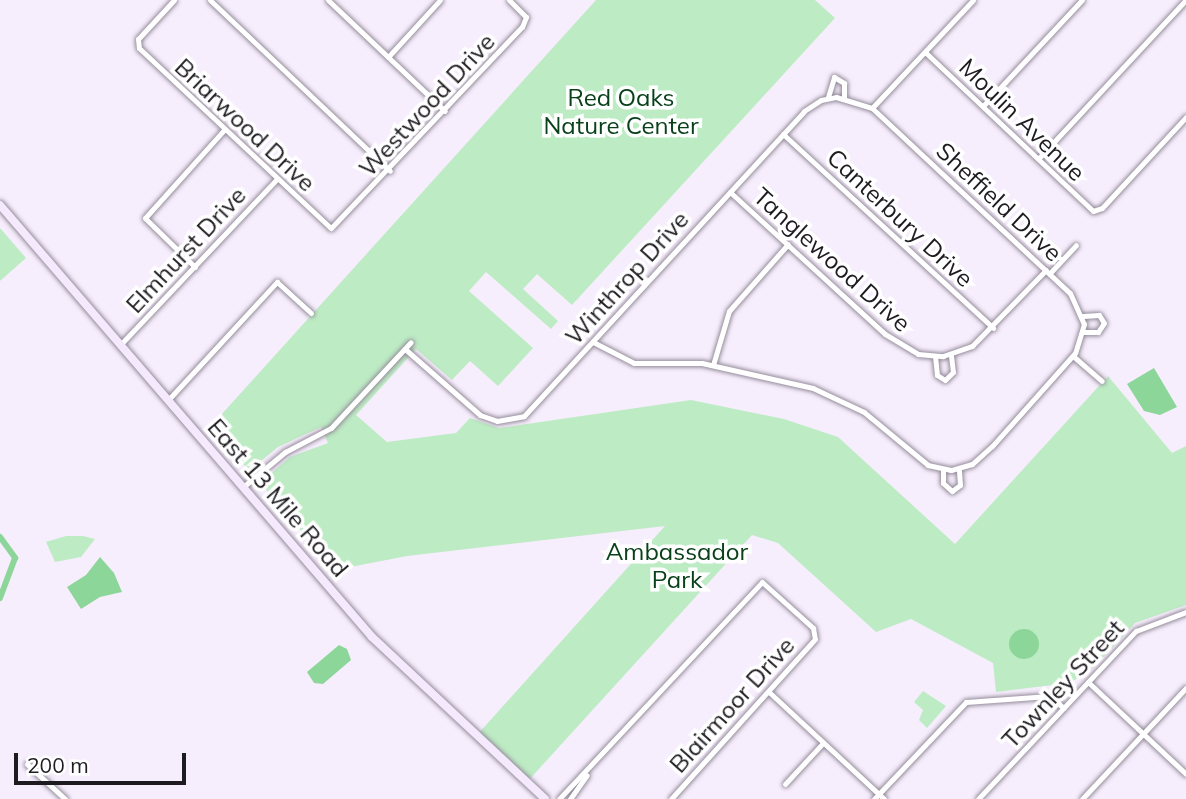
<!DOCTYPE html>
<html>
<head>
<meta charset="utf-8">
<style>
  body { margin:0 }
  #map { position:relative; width:1186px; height:799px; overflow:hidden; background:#f7eefd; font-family:Mulish,sans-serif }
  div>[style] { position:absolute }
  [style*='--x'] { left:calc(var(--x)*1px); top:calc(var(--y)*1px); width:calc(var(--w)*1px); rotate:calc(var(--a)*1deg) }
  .green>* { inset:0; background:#bdebc4 }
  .water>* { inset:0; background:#8cd699 }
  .round { border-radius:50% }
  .canal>* { height:6px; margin:-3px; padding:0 3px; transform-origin:3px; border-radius:3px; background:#8cd699 }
  .roads { filter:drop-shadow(0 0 2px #958d9b) drop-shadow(0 0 2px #958d9b) }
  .street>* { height:5px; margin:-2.5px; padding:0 2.5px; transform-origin:2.5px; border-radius:2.5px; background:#fff }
  .secondary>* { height:8px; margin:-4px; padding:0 4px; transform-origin:4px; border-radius:4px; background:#f5e9fe }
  span { translate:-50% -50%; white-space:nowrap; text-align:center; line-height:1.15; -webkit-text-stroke:7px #fff; paint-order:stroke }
  .park-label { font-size:24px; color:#09411b }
  .street-label { font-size:24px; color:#1e1b20 }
  .scale { position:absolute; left:14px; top:753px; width:172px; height:32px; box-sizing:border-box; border:4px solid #1e1b20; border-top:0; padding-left:9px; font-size:21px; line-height:24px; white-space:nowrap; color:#1e1b20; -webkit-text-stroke:5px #fff; paint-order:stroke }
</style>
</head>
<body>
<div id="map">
  <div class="green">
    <i style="clip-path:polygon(596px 0,815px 0,835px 18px,572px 305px,537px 274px,523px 289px,558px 321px,551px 329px,486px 272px,469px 291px,533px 348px,498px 386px,470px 361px,452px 380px,416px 349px,356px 415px,387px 442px,456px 433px,470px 418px,499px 428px,691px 400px,784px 419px,838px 437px,955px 544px,1108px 376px,1172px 453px,1186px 446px,1186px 605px,1135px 623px,1094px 667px,1070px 683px,996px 692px,993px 663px,911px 619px,876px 632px,778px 543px,752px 535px,527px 782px,477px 735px,665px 526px,407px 556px,335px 570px,260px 483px,290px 457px,328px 443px,321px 427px,278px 447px,249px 471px,211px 426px)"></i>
    <i style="clip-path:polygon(0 228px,26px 258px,0 281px)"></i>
    <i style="clip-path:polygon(66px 536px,83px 536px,95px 539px,81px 557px,55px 562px,46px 542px)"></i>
    <i style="clip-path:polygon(923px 691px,946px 706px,927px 728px,919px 720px,923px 710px,914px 702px)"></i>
  </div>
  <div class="water">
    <i style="clip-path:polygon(1154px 368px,1177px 407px,1160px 415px,1144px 411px,1127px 384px)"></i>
    <i style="clip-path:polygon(100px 557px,114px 573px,122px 592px,100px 597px,81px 609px,67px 587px,86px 575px)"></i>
    <i class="round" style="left:1009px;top:629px;width:30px;height:30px"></i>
    <i style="clip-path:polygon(339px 645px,347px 649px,351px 660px,323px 684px,314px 683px,307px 672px)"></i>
  </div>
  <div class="canal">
    <i style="--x:0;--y:537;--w:26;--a:54"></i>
    <i style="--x:15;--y:558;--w:43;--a:110.6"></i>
  </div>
  <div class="roads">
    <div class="street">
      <i style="--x:174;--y:0;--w:53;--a:132.7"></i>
      <i style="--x:138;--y:39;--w:9;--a:84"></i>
      <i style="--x:139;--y:48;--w:263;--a:43.2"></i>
      <i style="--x:331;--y:228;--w:277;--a:-46.5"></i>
      <i style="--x:522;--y:27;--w:11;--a:-68"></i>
      <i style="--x:526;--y:17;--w:24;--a:-135"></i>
      <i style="--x:210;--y:0;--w:248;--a:43.5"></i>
      <i style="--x:328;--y:0;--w:161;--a:43.5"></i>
      <i style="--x:925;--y:52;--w:231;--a:43.4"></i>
      <i style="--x:1093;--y:211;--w:9;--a:-18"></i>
      <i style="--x:1102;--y:208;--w:124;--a:-47.3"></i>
      <i style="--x:388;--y:57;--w:77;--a:-47.6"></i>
      <i style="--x:828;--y:97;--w:21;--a:-73"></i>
      <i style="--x:834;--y:77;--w:12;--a:31"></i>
      <i style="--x:844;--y:83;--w:14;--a:90"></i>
      <i style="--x:983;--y:106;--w:145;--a:-47"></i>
      <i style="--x:872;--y:108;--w:148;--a:-46.9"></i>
      <i style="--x:783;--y:134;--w:286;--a:42.7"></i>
      <i style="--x:1038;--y:159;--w:217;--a:-47.1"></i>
      <i style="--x:730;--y:192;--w:210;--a:42.5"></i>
      <i style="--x:885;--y:334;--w:39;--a:31"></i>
      <i style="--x:918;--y:354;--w:25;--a:5"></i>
      <i style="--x:943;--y:356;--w:31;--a:-19"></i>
      <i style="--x:972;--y:346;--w:106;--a:-45.8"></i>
      <i style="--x:195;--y:267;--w:70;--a:-135.6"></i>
      <i style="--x:145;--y:218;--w:118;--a:-48.1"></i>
      <i style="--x:1050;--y:273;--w:38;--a:-47"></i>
      <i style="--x:1083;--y:316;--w:16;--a:-4"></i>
      <i style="--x:1099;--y:315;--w:9;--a:58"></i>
      <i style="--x:1104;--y:323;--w:11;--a:124"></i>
      <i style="--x:1098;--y:332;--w:14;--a:180"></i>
      <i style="--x:120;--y:345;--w:228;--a:-46.6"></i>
      <i style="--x:405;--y:349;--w:100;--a:41.3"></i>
      <i style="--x:480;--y:415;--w:18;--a:19"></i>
      <i style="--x:497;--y:421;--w:27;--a:-10"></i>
      <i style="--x:524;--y:416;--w:414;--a:-47.4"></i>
      <i style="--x:804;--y:111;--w:20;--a:-33"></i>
      <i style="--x:821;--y:100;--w:15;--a:-11"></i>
      <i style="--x:836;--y:97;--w:38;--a:17"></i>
      <i style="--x:872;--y:108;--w:271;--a:43.1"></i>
      <i style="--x:1070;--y:293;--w:34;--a:66"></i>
      <i style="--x:1084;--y:324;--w:30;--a:107"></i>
      <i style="--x:1075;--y:353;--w:125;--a:131.7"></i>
      <i style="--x:992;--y:446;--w:27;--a:138"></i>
      <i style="--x:972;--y:464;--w:22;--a:164"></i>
      <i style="--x:951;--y:470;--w:24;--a:-168"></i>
      <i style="--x:928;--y:465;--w:83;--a:-140.4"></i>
      <i style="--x:864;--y:412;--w:56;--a:-154.8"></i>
      <i style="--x:813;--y:388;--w:114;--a:-167.3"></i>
      <i style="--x:702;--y:363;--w:68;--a:180"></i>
      <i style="--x:634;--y:363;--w:46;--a:-152.9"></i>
      <i style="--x:935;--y:356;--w:19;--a:84"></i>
      <i style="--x:937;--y:375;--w:9;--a:32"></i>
      <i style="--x:945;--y:380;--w:11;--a:-45"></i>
      <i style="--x:953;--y:372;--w:17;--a:-97"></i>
      <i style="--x:1073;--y:356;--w:38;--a:41"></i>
      <i style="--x:713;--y:365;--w:56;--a:-73.5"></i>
      <i style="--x:729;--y:311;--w:89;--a:-48.6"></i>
      <i style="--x:168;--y:400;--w:161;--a:-47.3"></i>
      <i style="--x:277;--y:282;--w:46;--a:42.4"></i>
      <i style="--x:943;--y:470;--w:13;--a:90"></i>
      <i style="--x:943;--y:483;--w:12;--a:42"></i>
      <i style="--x:952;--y:491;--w:10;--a:-37"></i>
      <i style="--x:960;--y:485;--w:16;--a:-94"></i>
      <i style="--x:243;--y:487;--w:55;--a:-39.8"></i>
      <i style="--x:285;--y:452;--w:52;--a:-27.6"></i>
      <i style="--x:331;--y:428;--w:117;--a:-47.1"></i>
      <i style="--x:1088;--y:682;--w:134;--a:43.2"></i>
      <i style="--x:769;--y:692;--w:157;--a:42.9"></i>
      <i style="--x:27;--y:764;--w:52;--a:42.6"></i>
      <i style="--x:785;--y:784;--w:56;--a:-47.2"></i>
      <i style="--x:559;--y:799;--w:297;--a:-46.9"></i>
      <i style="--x:762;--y:582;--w:69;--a:42"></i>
      <i style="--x:813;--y:628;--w:11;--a:80"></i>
      <i style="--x:815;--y:639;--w:215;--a:132"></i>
      <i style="--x:570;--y:799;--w:29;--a:-55"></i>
      <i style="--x:874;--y:799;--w:134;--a:-46.5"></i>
      <i style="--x:966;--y:702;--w:83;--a:-4.1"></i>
      <i style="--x:1049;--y:696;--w:19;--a:39"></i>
      <i style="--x:978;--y:799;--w:231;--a:-46.8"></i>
      <i style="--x:1136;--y:631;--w:53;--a:-20.8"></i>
      <i style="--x:1082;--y:799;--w:152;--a:-46.9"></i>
    </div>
    <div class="secondary">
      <i style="--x:0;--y:205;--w:570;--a:49.27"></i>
      <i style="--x:372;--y:637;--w:237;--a:43.1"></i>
    </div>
  </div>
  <div class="park-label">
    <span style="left:621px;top:112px">Red Oaks<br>Nature Center</span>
    <span style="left:677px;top:566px">Ambassador<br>Park</span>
  </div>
  <div class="street-label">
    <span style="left:427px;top:105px;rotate:-47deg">Westwood Drive</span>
    <span style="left:1022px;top:120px;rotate:44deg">Moulin Avenue</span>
    <span style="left:245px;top:125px;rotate:43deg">Briarwood Drive</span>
    <span style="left:999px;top:202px;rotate:43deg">Sheffield Drive</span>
    <span style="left:900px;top:218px;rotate:43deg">Canterbury Drive</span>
    <span style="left:186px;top:250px;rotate:-47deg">Elmhurst Drive</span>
    <span style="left:832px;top:260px;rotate:42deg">Tanglewood Drive</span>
    <span style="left:627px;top:278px;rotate:-48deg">Winthrop Drive</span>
    <span style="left:278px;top:498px;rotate:49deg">East 13 Mile Road</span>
    <span style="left:1063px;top:684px;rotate:-47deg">Townley Street</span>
    <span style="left:732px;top:705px;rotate:-48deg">Blairmoor Drive</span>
  </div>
  <div class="scale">200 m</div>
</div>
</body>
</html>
